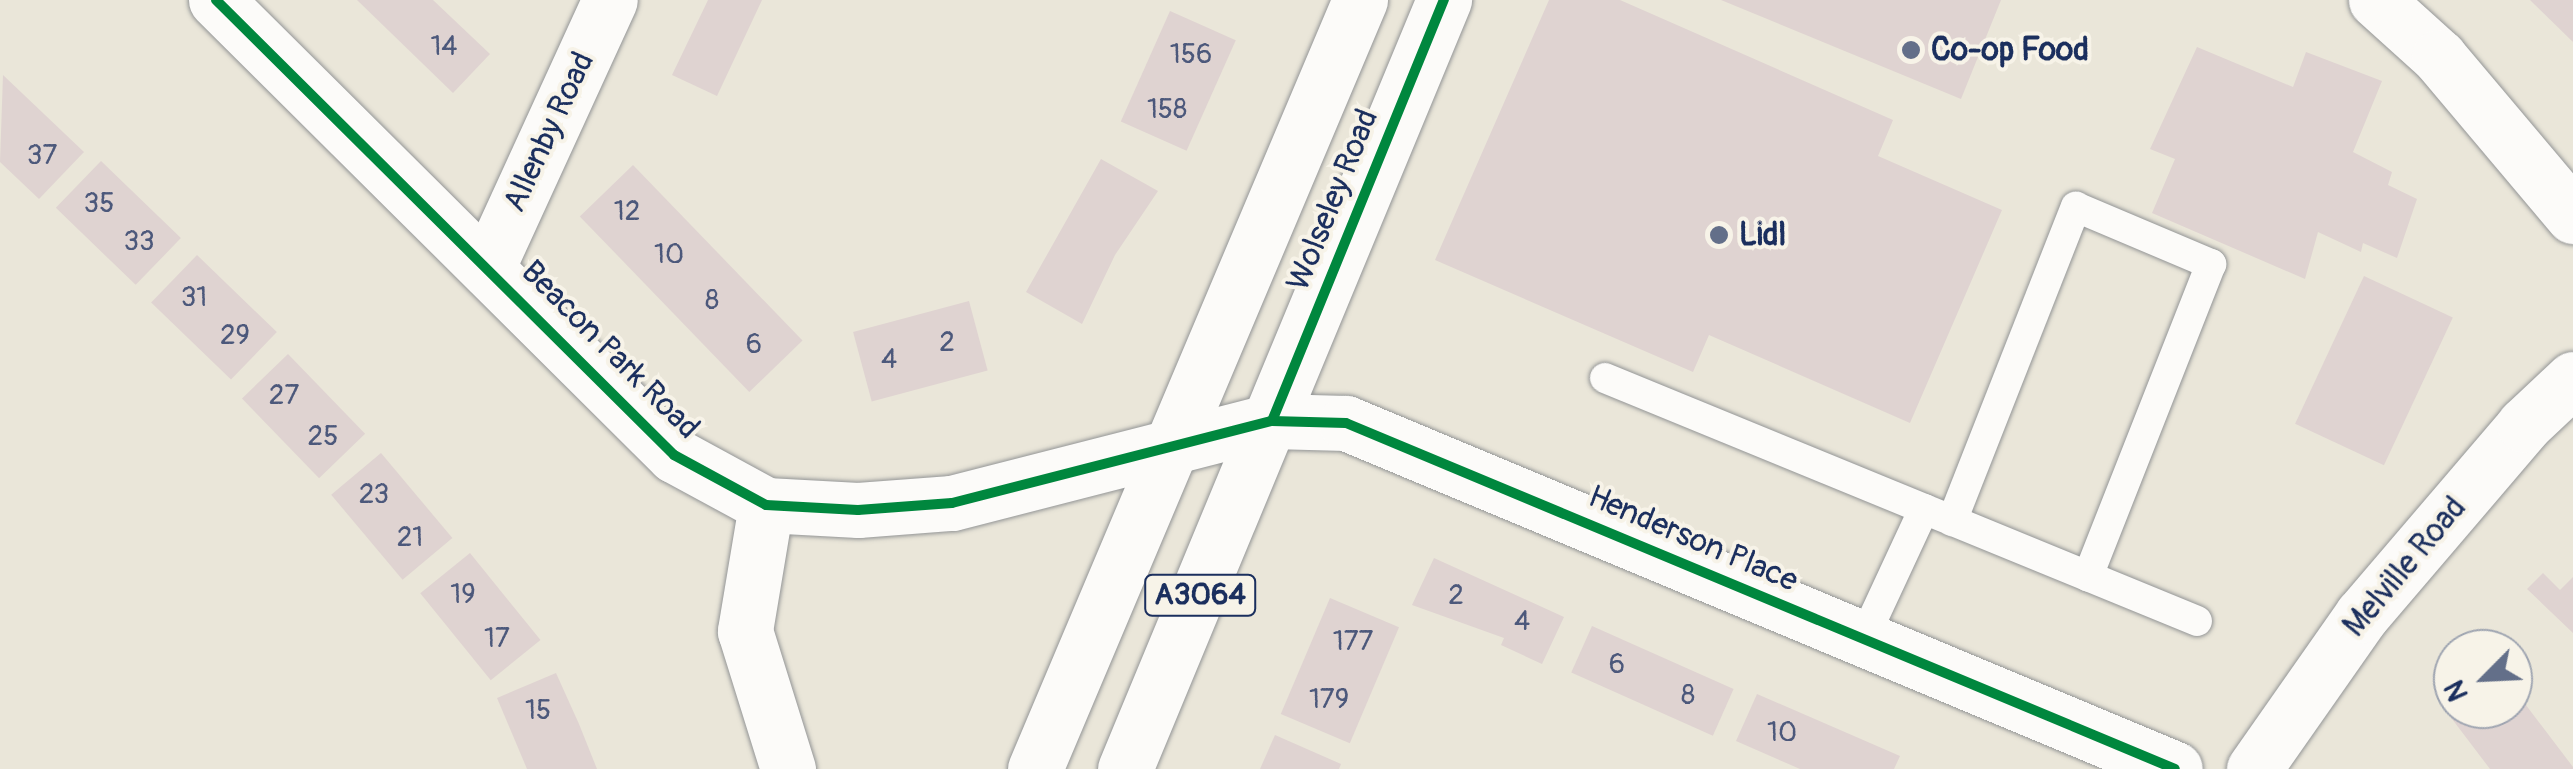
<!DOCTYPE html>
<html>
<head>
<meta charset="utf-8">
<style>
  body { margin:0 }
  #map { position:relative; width:2573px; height:769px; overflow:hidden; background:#eae6d9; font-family:Pangolin,sans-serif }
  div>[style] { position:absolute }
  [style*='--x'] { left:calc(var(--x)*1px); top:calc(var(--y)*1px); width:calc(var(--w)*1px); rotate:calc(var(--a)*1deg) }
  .building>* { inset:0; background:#dfd3d1; transform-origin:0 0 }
  .roads { filter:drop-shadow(0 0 2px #939596) drop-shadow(0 0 2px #939596) }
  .lane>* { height:30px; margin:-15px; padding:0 15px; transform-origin:15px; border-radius:15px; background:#fcfbf9 }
  .street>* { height:55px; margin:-27.5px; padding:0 27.5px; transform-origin:27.5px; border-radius:27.5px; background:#fcfbf9 }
  .secondary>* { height:55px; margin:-27.5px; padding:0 27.5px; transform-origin:27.5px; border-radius:27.5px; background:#fcfbf9 }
  .primary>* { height:55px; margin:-27.5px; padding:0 27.5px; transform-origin:27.5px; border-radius:27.5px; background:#fcfbf9 }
  .cycleway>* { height:10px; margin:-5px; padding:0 5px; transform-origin:5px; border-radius:5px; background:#00873e }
  .dots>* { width:28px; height:28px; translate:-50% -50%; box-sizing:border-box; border:5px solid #f7f3e8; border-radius:50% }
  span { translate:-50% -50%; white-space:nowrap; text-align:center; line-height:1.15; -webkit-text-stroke:8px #f7f3e8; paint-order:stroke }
  .number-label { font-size:28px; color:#4c587b }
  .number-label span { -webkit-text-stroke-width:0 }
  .shield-label span { padding:2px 8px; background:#f7f3e8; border:2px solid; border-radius:8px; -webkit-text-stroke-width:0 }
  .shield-label { font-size:30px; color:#1b2f5e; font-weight:700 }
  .poi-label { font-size:32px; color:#1b2f5e; font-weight:700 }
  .left { translate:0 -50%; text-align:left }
  .street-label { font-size:32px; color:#1b2f5e }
  .north { position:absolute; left:2433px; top:629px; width:100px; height:100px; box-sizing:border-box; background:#f7f3e8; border:2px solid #9fa5b1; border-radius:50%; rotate:246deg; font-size:28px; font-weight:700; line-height:40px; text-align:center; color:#1b2f5e }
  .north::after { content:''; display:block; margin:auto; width:35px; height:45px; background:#636f89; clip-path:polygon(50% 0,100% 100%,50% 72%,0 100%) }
</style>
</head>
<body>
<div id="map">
  <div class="building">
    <i style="clip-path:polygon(357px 0,433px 0,490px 54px,453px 93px)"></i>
    <i style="clip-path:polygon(708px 0,762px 0,717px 96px,672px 75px)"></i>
    <i style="clip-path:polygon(1549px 0,1620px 0,1893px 120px,1878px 156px,2002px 210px,1910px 423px,1709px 335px,1693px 372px,1435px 260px)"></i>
    <i style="clip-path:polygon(1721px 0,2001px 0,1961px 99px)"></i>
    <i style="clip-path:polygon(2530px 0,2573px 0,2573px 42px)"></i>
    <i style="left:1170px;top:11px;width:72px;height:121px;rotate:24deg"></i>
    <i style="clip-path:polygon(2197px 47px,2293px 87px,2306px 52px,2382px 81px,2353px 152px,2392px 172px,2388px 185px,2417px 199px,2397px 258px,2363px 243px,2361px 252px,2318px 232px,2305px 279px,2152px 213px,2175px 159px,2150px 149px)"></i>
    <i style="clip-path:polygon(3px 75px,84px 152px,39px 199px,0 162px)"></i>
    <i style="clip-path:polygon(1101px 159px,1158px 191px,1115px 255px,1082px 324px,1026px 292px)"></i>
    <i style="left:101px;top:161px;width:111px;height:65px;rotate:44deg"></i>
    <i style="left:633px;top:165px;width:244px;height:74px;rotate:46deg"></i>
    <i style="left:197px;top:255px;width:111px;height:66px;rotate:44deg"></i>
    <i style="left:2364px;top:276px;width:98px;height:163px;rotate:25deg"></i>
    <i style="left:969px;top:301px;width:72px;height:120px;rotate:75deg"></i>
    <i style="left:288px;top:354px;width:111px;height:64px;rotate:46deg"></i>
    <i style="left:381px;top:453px;width:111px;height:65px;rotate:50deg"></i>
    <i style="left:470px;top:553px;width:112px;height:64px;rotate:51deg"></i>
    <i style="clip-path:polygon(1434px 558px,1564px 617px,1542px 664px,1501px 645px,1504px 638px,1412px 605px)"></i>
    <i style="clip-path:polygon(2543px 573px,2560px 590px,2573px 577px,2573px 633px,2527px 589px)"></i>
    <i style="left:1330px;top:598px;width:75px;height:126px;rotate:23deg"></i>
    <i style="left:1592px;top:626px;width:155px;height:51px;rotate:24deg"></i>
    <i style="clip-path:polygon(556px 673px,579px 724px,597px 769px,527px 769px,497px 698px)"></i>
    <i style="clip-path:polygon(2513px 688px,2573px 767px,2573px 769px,2490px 769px,2449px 715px,2457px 709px,2513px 709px)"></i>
    <i style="clip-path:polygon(1757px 694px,1900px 756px,1894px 769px,1800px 769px,1736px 741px)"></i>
    <i style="clip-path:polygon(1275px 735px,1341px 764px,1339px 769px,1260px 769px)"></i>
  </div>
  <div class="roads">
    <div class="lane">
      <i style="--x:1605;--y:378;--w:345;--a:22.3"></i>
      <i style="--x:1952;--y:521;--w:338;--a:-68.5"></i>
      <i style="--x:2076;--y:207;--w:147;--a:22.9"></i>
      <i style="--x:2211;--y:264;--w:336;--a:111.5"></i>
      <i style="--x:1864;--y:638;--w:142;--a:-65.1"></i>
      <i style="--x:1924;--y:509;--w:295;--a:22.3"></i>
    </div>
    <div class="street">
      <i style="--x:2376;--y:0;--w:85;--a:42.1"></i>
      <i style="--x:2439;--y:57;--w:208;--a:49.9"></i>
      <i style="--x:489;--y:264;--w:290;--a:-65.4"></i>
      <i style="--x:2254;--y:769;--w:188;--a:-55"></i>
      <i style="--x:2362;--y:615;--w:250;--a:-49.5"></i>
      <i style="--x:2524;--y:425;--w:67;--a:-43.2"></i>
    </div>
    <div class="secondary">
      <i style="--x:216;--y:0;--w:646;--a:44.81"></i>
      <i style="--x:674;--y:455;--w:105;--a:28.5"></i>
      <i style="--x:766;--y:505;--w:92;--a:3.1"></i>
      <i style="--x:858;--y:510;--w:94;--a:-4.3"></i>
      <i style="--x:952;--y:503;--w:330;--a:-14.4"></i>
      <i style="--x:1272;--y:421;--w:74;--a:1.5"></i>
      <i style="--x:1346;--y:423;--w:898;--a:22.65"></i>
      <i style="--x:766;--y:505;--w:128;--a:99.5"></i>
      <i style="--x:745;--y:631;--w:145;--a:72.7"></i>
    </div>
    <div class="primary">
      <i style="--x:1035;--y:769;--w:835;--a:-67.09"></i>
      <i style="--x:1125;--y:769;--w:833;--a:-67.47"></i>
    </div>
  </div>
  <div class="cycleway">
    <i style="--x:216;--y:0;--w:646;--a:44.81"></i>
    <i style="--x:674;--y:455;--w:105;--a:28.5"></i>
    <i style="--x:766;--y:505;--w:92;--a:3.1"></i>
    <i style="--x:858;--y:510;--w:94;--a:-4.3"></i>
    <i style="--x:952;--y:503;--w:330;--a:-14.4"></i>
    <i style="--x:1272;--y:421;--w:74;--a:1.5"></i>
    <i style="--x:1346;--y:423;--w:898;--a:22.65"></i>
    <i style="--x:1272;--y:421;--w:455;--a:-67.8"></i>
  </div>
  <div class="dots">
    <i style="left:1911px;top:50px;background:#636f89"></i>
    <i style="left:1719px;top:235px;background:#636f89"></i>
  </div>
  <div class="number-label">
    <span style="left:444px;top:47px">14</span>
    <span style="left:1191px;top:55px">156</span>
    <span style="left:1167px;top:110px">158</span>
    <span style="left:42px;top:156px">37</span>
    <span style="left:99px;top:204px">35</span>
    <span style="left:627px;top:212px">12</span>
    <span style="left:139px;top:242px">33</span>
    <span style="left:669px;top:255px">10</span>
    <span style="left:194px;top:298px">31</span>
    <span style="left:712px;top:301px">8</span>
    <span style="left:235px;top:336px">29</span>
    <span style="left:947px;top:343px">2</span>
    <span style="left:754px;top:345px">6</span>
    <span style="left:889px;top:360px">4</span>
    <span style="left:284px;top:396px">27</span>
    <span style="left:323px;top:437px">25</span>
    <span style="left:374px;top:495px">23</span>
    <span style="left:410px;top:538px">21</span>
    <span style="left:463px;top:595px">19</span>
    <span style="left:1456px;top:596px">2</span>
    <span style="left:1522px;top:622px">4</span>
    <span style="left:497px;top:639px">17</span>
    <span style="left:1353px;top:642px">177</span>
    <span style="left:1617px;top:665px">6</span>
    <span style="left:1688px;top:696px">8</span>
    <span style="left:1329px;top:700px">179</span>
    <span style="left:538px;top:711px">15</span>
    <span style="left:1782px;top:733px">10</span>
  </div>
  <div class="shield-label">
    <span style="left:1200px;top:595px">A3064</span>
  </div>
  <div class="poi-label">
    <span class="left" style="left:1931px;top:50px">Co-op Food</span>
    <span class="left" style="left:1739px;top:235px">Lidl</span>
  </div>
  <div class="street-label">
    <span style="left:549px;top:132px;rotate:-65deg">Allenby Road</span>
    <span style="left:1333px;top:200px;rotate:-68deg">Wolseley Road</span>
    <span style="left:610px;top:350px;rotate:45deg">Beacon Park Road</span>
    <span style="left:1693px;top:539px;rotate:23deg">Henderson Place</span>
    <span style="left:2405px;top:567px;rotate:-50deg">Melville Road</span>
  </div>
  <div class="north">N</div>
</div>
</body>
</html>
